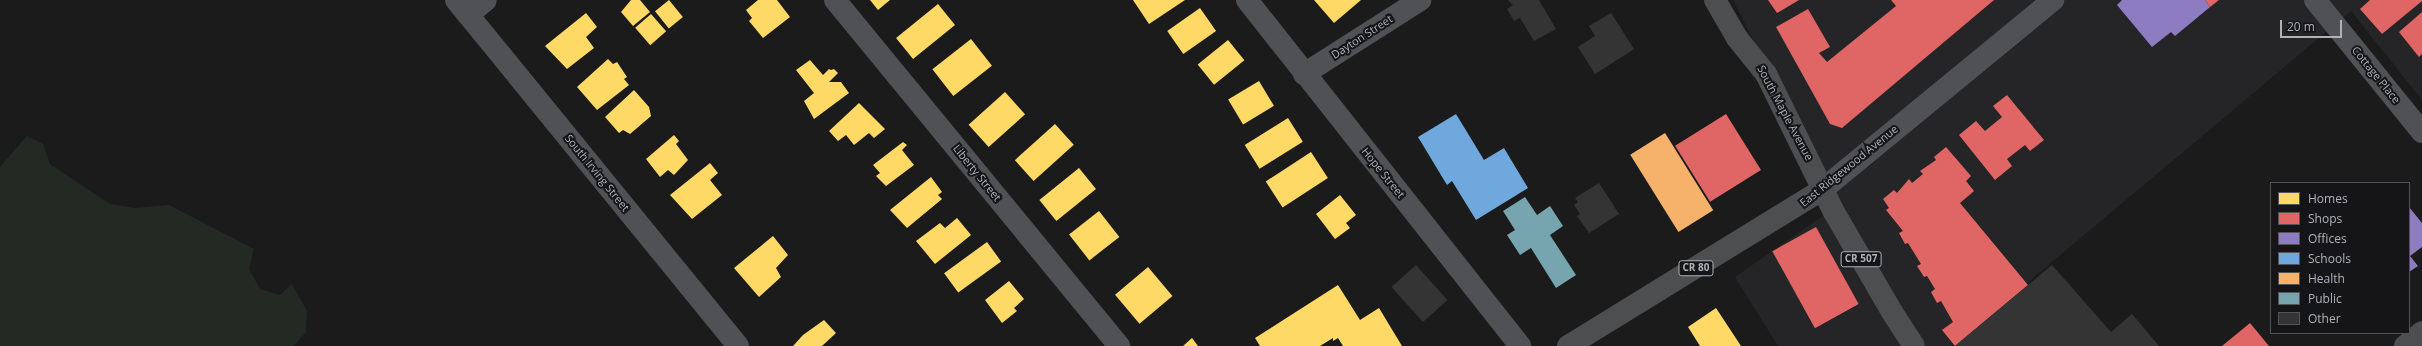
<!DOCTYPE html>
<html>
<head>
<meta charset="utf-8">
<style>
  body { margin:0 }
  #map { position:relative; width:2422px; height:346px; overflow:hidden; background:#1b1b1b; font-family:"Open Sans",sans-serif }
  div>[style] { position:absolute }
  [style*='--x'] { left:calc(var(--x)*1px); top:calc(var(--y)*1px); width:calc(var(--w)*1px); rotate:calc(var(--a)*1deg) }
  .built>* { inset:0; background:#252527 }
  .green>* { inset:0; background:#232a24 }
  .homes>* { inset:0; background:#ffd966; transform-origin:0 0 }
  .shops>* { inset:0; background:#e06666; transform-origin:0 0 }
  .offices>* { inset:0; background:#8e7cc3 }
  .schools>* { inset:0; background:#6fa8dc }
  .health>* { inset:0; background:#f6b26b; transform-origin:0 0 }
  .public>* { inset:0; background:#76a5af }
  .building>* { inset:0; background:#343435; transform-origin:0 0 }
  .minor>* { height:22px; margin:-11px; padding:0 11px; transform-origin:11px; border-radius:11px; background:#505154 }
  .tertiary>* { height:22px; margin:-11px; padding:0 11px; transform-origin:11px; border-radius:11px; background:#505154 }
  .primary>* { height:22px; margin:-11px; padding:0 11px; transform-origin:11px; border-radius:11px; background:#4d4e50 }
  span { translate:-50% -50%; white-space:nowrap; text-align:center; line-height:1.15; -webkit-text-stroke:4px #151517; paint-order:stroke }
  .shield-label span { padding:1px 3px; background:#151517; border:1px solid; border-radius:3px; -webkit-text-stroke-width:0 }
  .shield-label { font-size:10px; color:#aeb3ba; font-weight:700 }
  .street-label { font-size:11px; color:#aeb3ba }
  .legend { position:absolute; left:2270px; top:182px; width:140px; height:152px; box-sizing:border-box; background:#151517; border:1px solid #525458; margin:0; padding:5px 7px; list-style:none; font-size:12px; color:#aeb3ba }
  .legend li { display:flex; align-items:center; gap:8px; height:20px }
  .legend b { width:20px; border:1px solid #525458 }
  .scale { position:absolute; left:2280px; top:20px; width:62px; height:18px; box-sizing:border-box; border:2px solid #aeb3ba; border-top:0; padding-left:5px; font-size:12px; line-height:14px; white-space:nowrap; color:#aeb3ba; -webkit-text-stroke:3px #151517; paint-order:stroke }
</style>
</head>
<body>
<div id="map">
  <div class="built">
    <i style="clip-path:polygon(1733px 0,2422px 0,2422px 100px,2351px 11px,1952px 346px,1778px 346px,1735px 277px,1837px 206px)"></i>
  </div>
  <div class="green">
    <i style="clip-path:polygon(27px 136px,43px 144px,50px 164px,110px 204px,135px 208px,169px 205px,254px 249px,249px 269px,260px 289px,280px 295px,292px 284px,307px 311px,306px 332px,294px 346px,0 346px,0 167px)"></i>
  </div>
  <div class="homes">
    <i style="clip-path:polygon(631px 0,640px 0,650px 12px,633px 26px,621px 12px)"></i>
    <i style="left:669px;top:0;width:22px;height:18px;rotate:51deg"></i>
    <i style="clip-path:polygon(758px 0,777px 0,790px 17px,763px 38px,749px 21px,752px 18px,746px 10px)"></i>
    <i style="clip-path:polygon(870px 0,890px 0,878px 10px)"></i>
    <i style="clip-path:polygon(1133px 0,1185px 0,1149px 24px)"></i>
    <i style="clip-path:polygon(1314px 0,1361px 0,1334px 23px)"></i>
    <i style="left:938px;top:4px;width:27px;height:54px;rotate:51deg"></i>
    <i style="left:1200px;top:8px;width:28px;height:40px;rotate:55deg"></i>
    <i style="clip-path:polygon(586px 13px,597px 27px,586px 37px,594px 48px,567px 69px,545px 46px)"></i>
    <i style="left:651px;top:14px;width:23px;height:21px;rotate:49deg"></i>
    <i style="left:971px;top:39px;width:34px;height:49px;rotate:52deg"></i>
    <i style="left:1228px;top:40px;width:26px;height:39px;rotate:51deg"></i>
    <i style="clip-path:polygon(608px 59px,613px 64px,617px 62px,627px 77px,624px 79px,629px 85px,597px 110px,577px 87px)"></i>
    <i style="clip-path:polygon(810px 60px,823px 75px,829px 69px,831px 70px,834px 69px,838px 73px,829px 82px,841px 82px,849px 93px,814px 119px,804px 101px,814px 93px,796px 70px)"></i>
    <i style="left:1259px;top:81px;width:29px;height:36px;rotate:59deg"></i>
    <i style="clip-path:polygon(634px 90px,649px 107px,651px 116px,630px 134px,623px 130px,619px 133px,605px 117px)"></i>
    <i style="left:1005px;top:92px;width:30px;height:49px;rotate:48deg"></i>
    <i style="clip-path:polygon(859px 103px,885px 129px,874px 138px,869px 133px,854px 145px,846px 135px,838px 141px,829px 131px)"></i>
    <i style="left:1288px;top:118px;width:28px;height:51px;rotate:58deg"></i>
    <i style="left:1055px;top:124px;width:28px;height:54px;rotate:48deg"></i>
    <i style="clip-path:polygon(674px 135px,679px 141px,676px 144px,688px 160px,674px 175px,668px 170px,660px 177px,646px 159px)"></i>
    <i style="clip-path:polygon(903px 142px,907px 145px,902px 150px,914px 165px,886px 186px,876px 176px,880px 173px,873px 165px)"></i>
    <i style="left:1311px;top:152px;width:31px;height:54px;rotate:57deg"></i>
    <i style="clip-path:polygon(710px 163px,718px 173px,710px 180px,722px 195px,692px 219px,670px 195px)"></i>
    <i style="left:1079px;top:168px;width:27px;height:51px;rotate:51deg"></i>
    <i style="clip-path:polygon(931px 177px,942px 192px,938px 195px,942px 199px,907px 228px,890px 210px)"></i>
    <i style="clip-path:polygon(1340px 195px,1356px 215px,1346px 223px,1350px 228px,1335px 239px,1316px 214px)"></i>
    <i style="left:1099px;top:211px;width:33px;height:38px;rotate:52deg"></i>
    <i style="clip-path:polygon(957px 218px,971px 235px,935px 264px,916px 241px,940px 223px,945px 228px)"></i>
    <i style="clip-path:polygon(773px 236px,788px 255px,776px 268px,781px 277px,759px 297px,734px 268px)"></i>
    <i style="left:987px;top:242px;width:24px;height:53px;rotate:54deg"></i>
    <i style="left:1148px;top:267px;width:38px;height:43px;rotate:50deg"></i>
    <i style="clip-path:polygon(1009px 281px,1024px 299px,1014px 308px,1017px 311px,1002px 323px,985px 300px)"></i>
    <i style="clip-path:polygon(1338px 285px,1360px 320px,1379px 308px,1402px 346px,1343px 346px,1338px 338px,1333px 341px,1333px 338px,1320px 346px,1260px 346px,1255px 338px)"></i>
    <i style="clip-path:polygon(1716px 308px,1741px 346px,1700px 346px,1688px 327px)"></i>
    <i style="clip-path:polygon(824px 320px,836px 333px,822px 346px,793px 346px,803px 335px)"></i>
    <i style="clip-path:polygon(1192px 338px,1198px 346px,1183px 346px)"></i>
  </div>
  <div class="shops">
    <i style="clip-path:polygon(1768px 0,1799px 0,1777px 13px)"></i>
    <i style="clip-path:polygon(1891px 0,1994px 0,1842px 128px,1830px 124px,1776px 27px,1808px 9px,1830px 47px,1819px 53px,1827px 62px,1896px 6px)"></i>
    <i style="clip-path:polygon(2205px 0,2219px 0,2210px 7px)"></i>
    <i style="clip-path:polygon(2370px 0,2422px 0,2422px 1px,2382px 34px,2360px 9px)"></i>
    <i style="clip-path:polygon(2422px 12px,2422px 54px,2419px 57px,2399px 32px)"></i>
    <i style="clip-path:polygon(2007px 95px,2044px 140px,2030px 151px,2025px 145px,2007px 159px,2012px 166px,1995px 180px,1959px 135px,1976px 121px,1985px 131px,2002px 117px,1993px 106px)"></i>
    <i style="left:1726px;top:114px;width:66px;height:60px;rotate:58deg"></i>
    <i style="clip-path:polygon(1946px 147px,1971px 176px,1966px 181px,1974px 191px,1960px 203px,2028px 285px,1955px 346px,1942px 330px,1953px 322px,1941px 301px,1937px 303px,1931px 292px,1935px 289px,1927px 276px,1924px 277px,1917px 266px,1921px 264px,1908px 243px,1905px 244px,1899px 233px,1903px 231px,1886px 210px,1889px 208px,1883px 199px,1894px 190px,1897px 193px,1909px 179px,1912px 183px,1923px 174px,1920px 171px,1936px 160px,1934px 157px)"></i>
    <i style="left:1816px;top:227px;width:88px;height:50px;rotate:61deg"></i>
    <i style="clip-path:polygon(2250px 323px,2269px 346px,2222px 346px)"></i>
  </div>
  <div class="offices">
    <i style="clip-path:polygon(2122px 0,2205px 0,2210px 7px,2175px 36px,2171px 32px,2152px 47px,2117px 5px)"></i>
    <i style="clip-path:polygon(2409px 207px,2422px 223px,2422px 247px,2410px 256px,2418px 266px,2409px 272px)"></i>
  </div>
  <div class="schools">
    <i style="clip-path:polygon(1456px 114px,1484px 160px,1504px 148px,1528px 188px,1476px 220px,1452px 181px,1447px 185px,1418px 137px)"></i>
  </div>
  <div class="health">
    <i style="left:1665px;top:133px;width:91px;height:41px;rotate:58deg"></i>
  </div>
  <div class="public">
    <i style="clip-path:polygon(1525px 197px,1537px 215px,1550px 206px,1563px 226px,1550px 235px,1576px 275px,1556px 288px,1531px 248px,1520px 255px,1507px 235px,1515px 230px,1503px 211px)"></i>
  </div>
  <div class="building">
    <i style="clip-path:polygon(1508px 0,1539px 0,1556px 29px,1534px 41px,1520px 18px,1514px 21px,1507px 9px,1513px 5px)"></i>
    <i style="clip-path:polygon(1611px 13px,1634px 49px,1595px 74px,1578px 47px,1595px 36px,1589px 26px)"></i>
    <i style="clip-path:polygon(1599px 183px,1619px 214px,1589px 233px,1577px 216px,1580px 214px,1574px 205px,1578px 202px,1575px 198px)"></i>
    <i style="left:1416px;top:265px;width:47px;height:33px;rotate:48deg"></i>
    <i style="clip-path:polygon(2052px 265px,2111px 332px,2132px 314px,2159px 346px,1955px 346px)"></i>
  </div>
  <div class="minor">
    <i style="--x:456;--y:0;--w:446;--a:50.8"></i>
    <i style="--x:835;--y:0;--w:448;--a:50.6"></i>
    <i style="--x:1247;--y:0;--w:441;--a:51.7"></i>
    <i style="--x:2315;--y:0;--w:170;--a:51"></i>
    <i style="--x:468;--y:15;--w:23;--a:-40"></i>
    <i style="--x:1304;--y:74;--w:138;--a:-32.5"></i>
  </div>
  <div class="tertiary">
    <i style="--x:1823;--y:189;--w:298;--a:-39.4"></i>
  </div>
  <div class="primary">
    <i style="--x:1715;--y:0;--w:44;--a:59.9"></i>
    <i style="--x:1737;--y:38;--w:46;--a:51.1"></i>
    <i style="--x:1766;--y:74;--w:154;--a:63.8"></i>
    <i style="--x:1834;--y:212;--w:116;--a:59.9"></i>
    <i style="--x:1892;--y:312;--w:40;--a:57.1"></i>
    <i style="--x:1568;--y:346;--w:299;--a:-31.6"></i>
    <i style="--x:2405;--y:346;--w:22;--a:-39"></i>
  </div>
  <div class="shield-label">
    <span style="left:1861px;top:259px">CR 507</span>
    <span style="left:1696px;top:268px">CR 80</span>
  </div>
  <div class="street-label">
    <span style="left:1362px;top:37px;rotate:-33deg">Dayton Street</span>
    <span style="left:2376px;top:75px;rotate:51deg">Cottage Place</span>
    <span style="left:1785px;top:113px;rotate:62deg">South Maple Avenue</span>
    <span style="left:1849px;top:166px;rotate:-39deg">East Ridgewood Avenue</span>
    <span style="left:597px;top:173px;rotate:51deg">South Irving Street</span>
    <span style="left:977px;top:173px;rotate:51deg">Liberty Street</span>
    <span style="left:1383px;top:173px;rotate:51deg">Hope Street</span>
  </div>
  <ul class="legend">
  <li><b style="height:11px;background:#ffd966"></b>Homes</li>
  <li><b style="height:11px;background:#e06666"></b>Shops</li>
  <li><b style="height:11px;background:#8e7cc3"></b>Offices</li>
  <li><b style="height:11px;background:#6fa8dc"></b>Schools</li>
  <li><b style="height:11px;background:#f6b26b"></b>Health</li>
  <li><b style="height:11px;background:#76a5af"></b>Public</li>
  <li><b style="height:11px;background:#343435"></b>Other</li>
  </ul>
  <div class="scale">20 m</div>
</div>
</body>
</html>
